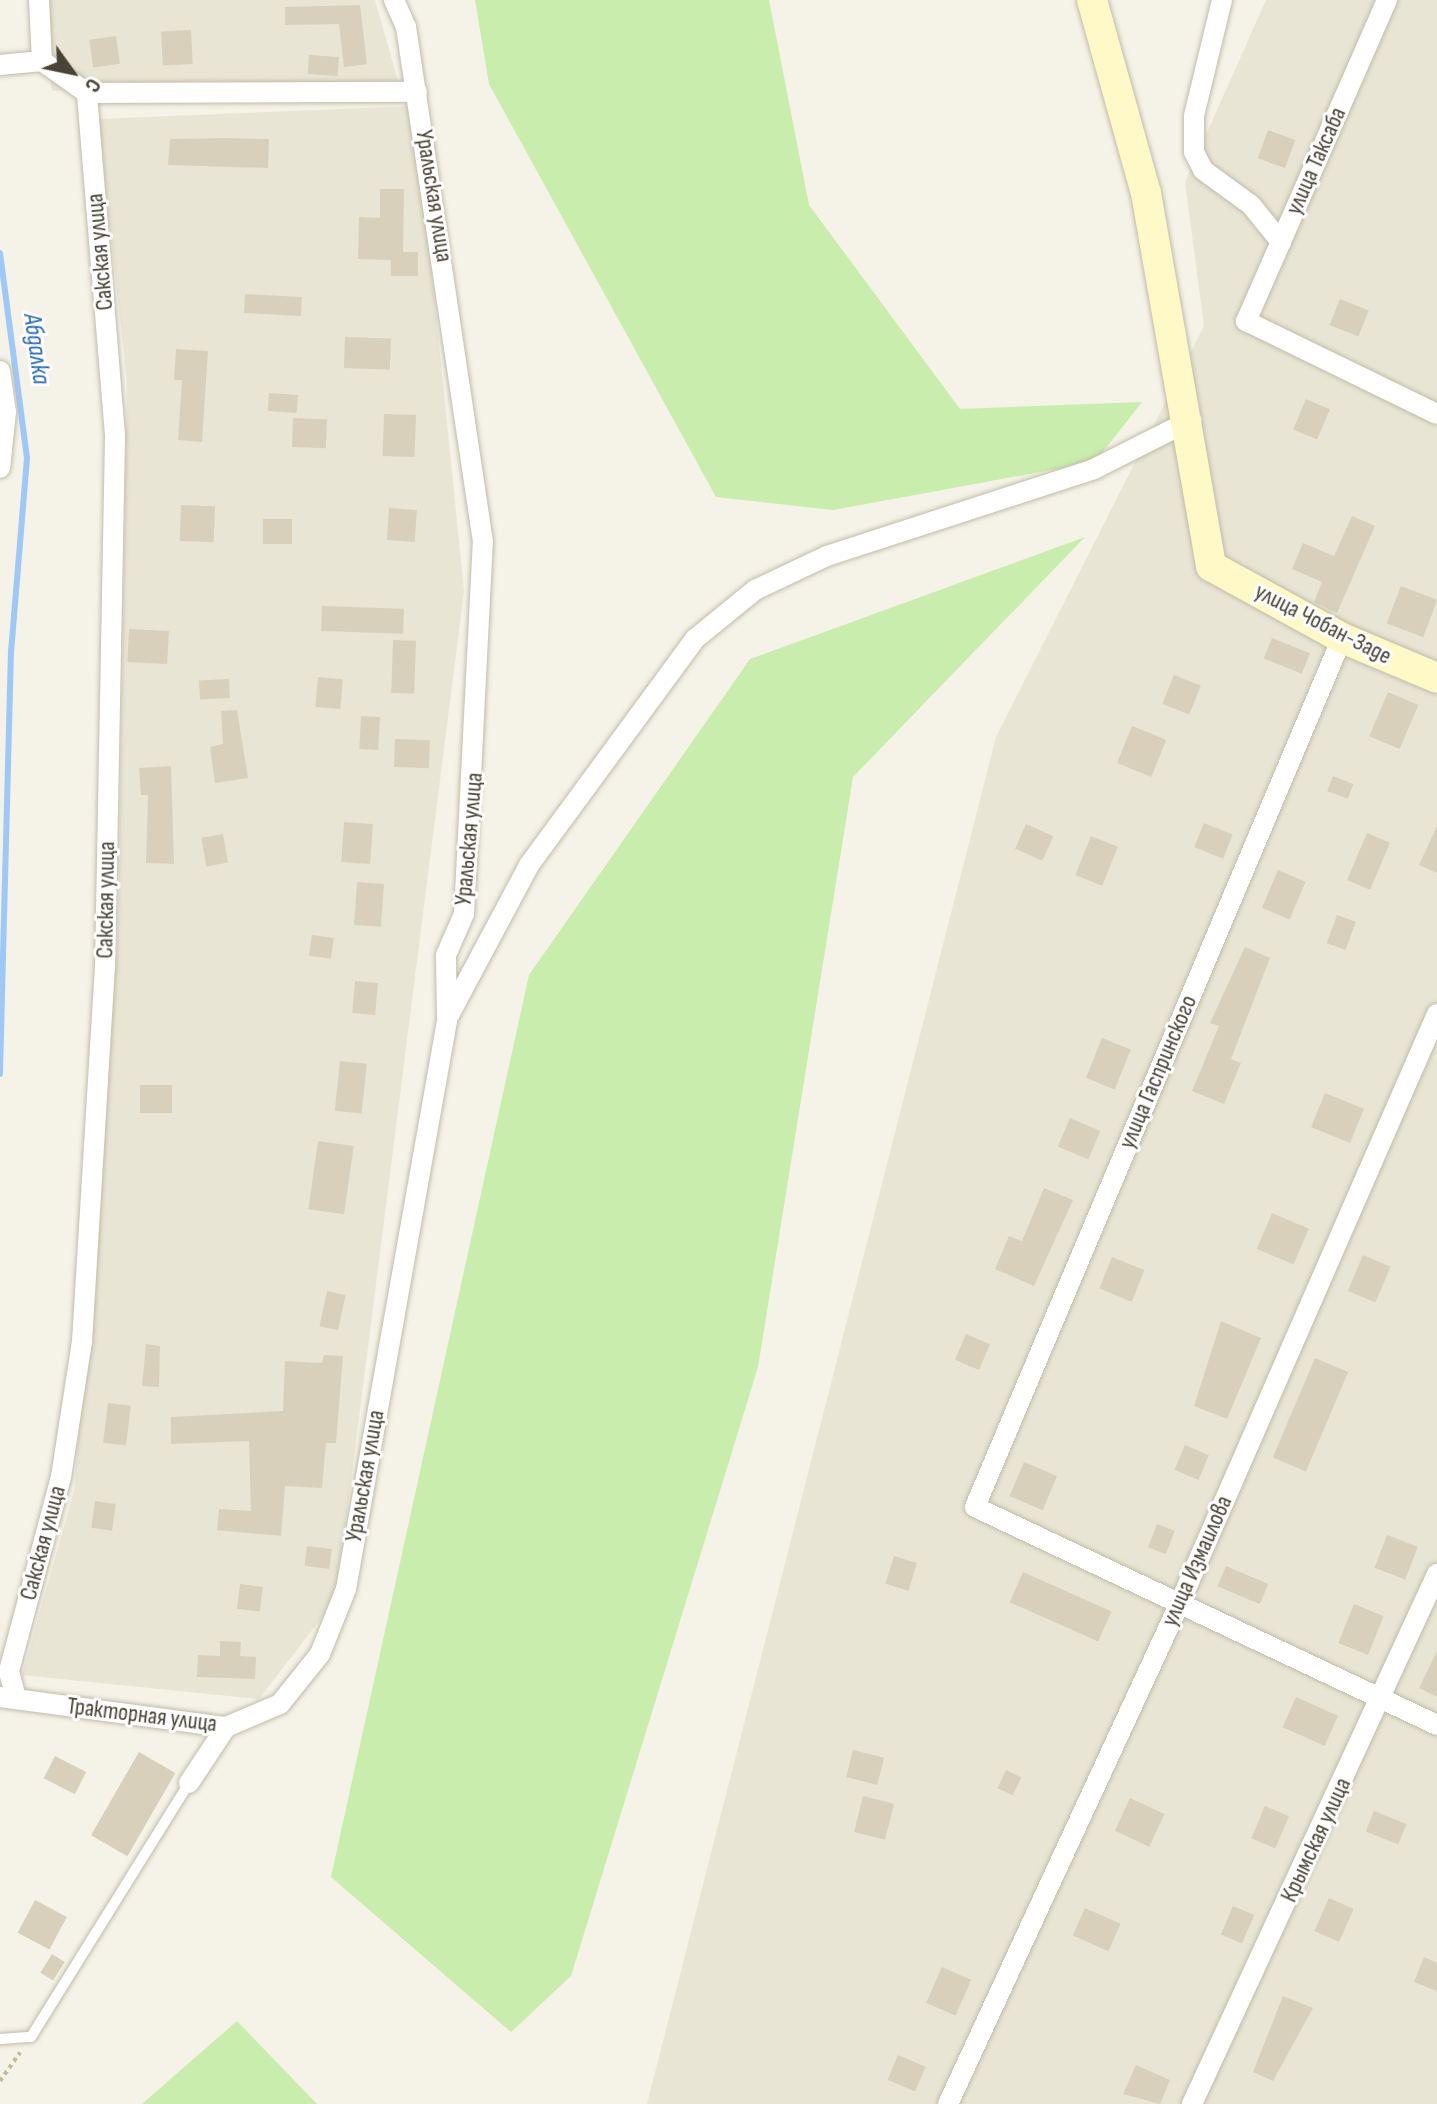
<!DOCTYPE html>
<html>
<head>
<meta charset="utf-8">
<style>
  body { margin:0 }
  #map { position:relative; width:1437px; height:2104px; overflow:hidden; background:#f5f2e7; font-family:"Sofia Sans Condensed",sans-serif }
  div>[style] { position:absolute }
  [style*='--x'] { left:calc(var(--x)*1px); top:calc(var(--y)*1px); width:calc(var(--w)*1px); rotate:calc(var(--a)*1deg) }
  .residential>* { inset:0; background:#e9e5d4 }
  .green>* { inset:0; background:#c8edac }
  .stream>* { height:6px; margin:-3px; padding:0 3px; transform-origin:3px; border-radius:3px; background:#9ec8f7 }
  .building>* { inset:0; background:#d8d0bb; transform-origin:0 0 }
  .path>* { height:4px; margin-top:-2px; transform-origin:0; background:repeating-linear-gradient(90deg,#c4ba98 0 4px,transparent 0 8px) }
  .roads { filter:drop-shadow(0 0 2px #c1bca8) drop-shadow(0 0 2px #c1bca8) }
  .service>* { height:10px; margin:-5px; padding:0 5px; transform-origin:5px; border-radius:5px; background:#fff }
  .minor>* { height:20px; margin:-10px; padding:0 10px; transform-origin:10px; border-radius:10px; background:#fff }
  .secondary>* { height:30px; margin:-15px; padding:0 15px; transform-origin:15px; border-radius:15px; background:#fff8c7 }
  span { translate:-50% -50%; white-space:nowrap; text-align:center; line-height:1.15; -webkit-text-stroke:6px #fff; paint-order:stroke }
  .street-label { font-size:24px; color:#494335 }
  .water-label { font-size:26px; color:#246bbf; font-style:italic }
  .north { position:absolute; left:32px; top:32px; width:80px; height:80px; -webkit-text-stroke:6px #fff; paint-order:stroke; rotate:123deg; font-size:22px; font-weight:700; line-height:32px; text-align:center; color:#494335 }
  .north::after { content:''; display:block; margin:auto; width:28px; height:36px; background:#494335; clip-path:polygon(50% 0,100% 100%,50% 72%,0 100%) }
</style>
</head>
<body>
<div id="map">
  <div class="residential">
    <i style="clip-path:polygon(41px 0,375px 0,398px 81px,52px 91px)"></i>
    <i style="clip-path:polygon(1266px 0,1437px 0,1437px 2104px,647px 2104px,996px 737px,1204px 326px,1185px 182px)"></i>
    <i style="clip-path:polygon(415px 106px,464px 591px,336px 1599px,259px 1699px,22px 1675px,74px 1491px,118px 935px,127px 382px,98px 119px)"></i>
  </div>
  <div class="green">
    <i style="clip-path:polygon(475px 0,769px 0,809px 205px,960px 409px,1142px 402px,1095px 462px,833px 510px,716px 497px,489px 84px)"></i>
    <i style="clip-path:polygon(1085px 537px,853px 777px,758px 1367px,571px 1976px,511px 2032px,331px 1877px,529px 975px,750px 659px)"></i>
    <i style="clip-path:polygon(237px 2021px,317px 2104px,142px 2104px)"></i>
  </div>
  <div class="stream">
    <i style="--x:0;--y:253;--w:207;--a:82.5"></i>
    <i style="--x:27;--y:458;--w:194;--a:94.7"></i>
    <i style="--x:11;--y:651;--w:423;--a:91.5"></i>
  </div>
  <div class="building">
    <i style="clip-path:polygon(360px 5px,367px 64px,344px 67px,339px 24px,285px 25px,285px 7px)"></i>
    <i style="left:191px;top:30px;width:34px;height:30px;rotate:87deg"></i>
    <i style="left:116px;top:36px;width:28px;height:27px;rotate:82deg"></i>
    <i style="left:309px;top:55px;width:30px;height:19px;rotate:4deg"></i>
    <i style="left:1268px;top:130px;width:29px;height:30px;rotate:20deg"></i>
    <i style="clip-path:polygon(226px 138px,269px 139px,268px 168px,168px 165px,170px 139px)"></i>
    <i style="clip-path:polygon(380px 189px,404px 189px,403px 252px,418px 252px,418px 276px,391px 276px,391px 260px,358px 259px,359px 217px,380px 218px)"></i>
    <i style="left:245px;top:294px;width:57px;height:19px;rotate:3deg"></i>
    <i style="left:1340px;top:299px;width:31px;height:28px;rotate:22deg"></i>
    <i style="left:345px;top:337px;width:46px;height:31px;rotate:2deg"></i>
    <i style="clip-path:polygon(176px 349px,208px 351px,202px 442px,178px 440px,182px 380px,174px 380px)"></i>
    <i style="left:269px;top:393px;width:29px;height:18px;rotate:4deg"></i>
    <i style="left:1306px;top:399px;width:26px;height:33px;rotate:23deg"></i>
    <i style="left:384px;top:414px;width:32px;height:42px;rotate:2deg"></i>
    <i style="left:293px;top:418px;width:34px;height:29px;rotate:2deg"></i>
    <i style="left:181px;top:505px;width:34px;height:36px;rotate:2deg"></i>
    <i style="left:389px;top:508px;width:28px;height:32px;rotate:4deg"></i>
    <i style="clip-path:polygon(1352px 516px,1375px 526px,1337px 613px,1314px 602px,1322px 582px,1292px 569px,1303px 543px,1334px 556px)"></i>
    <i style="left:263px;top:519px;width:29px;height:25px"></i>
    <i style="left:1401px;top:586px;width:39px;height:40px;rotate:21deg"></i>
    <i style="left:322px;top:606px;width:82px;height:25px;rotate:2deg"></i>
    <i style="left:129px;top:629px;width:40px;height:33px;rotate:3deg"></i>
    <i style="left:1272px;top:638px;width:41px;height:22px;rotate:22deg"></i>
    <i style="left:393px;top:640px;width:23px;height:53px;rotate:2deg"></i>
    <i style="left:1174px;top:675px;width:29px;height:31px;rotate:22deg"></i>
    <i style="left:318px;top:677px;width:25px;height:30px;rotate:5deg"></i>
    <i style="left:229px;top:679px;width:19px;height:30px;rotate:87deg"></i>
    <i style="left:1388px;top:692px;width:33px;height:48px;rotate:23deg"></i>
    <i style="clip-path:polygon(237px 710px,248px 778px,215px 783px,210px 747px,223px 744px,221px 711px)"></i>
    <i style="left:361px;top:716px;width:19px;height:33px;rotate:3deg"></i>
    <i style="left:1132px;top:726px;width:37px;height:40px;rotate:22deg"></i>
    <i style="left:395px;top:739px;width:35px;height:28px;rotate:2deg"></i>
    <i style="clip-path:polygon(171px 766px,174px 864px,146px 863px,148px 795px,141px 795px,139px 768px)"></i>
    <i style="left:1333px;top:776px;width:22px;height:16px;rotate:21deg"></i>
    <i style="left:344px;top:822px;width:29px;height:40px;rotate:4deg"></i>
    <i style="left:1204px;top:823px;width:31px;height:26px;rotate:22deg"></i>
    <i style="left:1026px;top:824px;width:30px;height:27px;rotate:24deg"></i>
    <i style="clip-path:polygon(1437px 826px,1437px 873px,1419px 865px)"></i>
    <i style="left:1367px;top:833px;width:25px;height:51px;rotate:23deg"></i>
    <i style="left:223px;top:834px;width:29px;height:22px;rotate:80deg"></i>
    <i style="left:1091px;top:836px;width:29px;height:42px;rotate:22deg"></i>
    <i style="left:1278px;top:870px;width:30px;height:41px;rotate:23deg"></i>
    <i style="left:357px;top:882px;width:27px;height:43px;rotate:4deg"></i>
    <i style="left:1337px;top:915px;width:20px;height:30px;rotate:20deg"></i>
    <i style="left:312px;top:935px;width:22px;height:21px;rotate:8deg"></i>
    <i style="clip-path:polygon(1245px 947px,1270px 958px,1231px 1059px,1241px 1063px,1224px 1104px,1192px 1091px,1219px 1026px,1210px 1023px)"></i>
    <i style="left:355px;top:981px;width:23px;height:32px;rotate:5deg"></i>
    <i style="left:1102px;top:1038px;width:31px;height:43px;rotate:22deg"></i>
    <i style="left:340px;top:1061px;width:27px;height:50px;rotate:6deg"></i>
    <i style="left:140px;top:1085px;width:32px;height:28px"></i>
    <i style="left:1325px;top:1093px;width:42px;height:37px;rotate:22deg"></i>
    <i style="left:1070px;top:1118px;width:33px;height:31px;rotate:23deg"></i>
    <i style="left:318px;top:1141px;width:36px;height:69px;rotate:8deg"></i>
    <i style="clip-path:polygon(1044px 1188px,1073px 1200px,1034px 1286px,995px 1269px,1009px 1236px,1022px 1241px)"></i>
    <i style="left:1272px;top:1213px;width:40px;height:39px;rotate:23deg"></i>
    <i style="left:1363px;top:1255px;width:30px;height:39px;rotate:23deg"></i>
    <i style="left:1112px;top:1257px;width:35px;height:34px;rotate:22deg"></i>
    <i style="left:327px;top:1291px;width:19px;height:36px;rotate:12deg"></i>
    <i style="clip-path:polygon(1221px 1321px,1261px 1338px,1227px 1419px,1194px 1406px)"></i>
    <i style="left:966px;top:1334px;width:26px;height:28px;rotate:23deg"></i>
    <i style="clip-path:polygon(146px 1344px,160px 1346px,159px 1387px,142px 1386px)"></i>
    <i style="clip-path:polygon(324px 1355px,343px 1356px,336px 1443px,326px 1443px,322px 1488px,285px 1486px,281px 1536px,217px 1530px,219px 1509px,251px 1511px,249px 1441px,171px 1444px,171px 1417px,283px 1411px,285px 1361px,322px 1363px)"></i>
    <i style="left:1315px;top:1358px;width:36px;height:108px;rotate:23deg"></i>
    <i style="left:108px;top:1403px;width:23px;height:40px;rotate:7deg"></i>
    <i style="left:1185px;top:1445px;width:26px;height:27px;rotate:23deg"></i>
    <i style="left:1024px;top:1462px;width:36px;height:37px;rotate:23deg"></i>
    <i style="left:95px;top:1501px;width:21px;height:27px;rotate:8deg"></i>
    <i style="left:1157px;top:1524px;width:19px;height:25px;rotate:21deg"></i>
    <i style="left:1387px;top:1535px;width:33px;height:35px;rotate:21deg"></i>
    <i style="left:307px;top:1546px;width:25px;height:20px;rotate:7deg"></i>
    <i style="left:894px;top:1556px;width:24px;height:29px;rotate:17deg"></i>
    <i style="left:1226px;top:1566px;width:46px;height:22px;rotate:23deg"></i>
    <i style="left:1023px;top:1572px;width:97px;height:33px;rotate:24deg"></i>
    <i style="left:240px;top:1584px;width:23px;height:25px;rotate:7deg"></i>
    <i style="left:1354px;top:1604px;width:32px;height:42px;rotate:22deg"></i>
    <i style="clip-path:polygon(220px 1641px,241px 1642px,240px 1656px,256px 1657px,255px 1679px,197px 1677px,198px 1655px,220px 1656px)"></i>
    <i style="clip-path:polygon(1437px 1651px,1437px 1697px,1419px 1688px)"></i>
    <i style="left:1296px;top:1697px;width:46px;height:33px;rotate:24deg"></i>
    <i style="left:853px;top:1750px;width:32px;height:28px;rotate:14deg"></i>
    <i style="left:139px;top:1752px;width:42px;height:96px;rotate:30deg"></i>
    <i style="left:55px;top:1756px;width:35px;height:25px;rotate:27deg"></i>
    <i style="left:1006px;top:1770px;width:17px;height:20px;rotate:25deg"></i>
    <i style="left:863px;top:1796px;width:32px;height:37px;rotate:14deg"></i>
    <i style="left:1130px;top:1798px;width:38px;height:36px;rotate:25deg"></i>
    <i style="left:1265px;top:1806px;width:26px;height:35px;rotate:23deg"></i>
    <i style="left:1374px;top:1811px;width:35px;height:22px;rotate:22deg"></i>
    <i style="left:1329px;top:1898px;width:27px;height:36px;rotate:24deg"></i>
    <i style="left:35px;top:1900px;width:36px;height:37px;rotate:28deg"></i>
    <i style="left:1233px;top:1906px;width:23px;height:31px;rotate:23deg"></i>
    <i style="left:1085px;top:1908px;width:39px;height:30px;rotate:24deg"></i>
    <i style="left:52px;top:1954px;width:15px;height:22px;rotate:32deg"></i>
    <i style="clip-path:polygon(1424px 1957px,1437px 1963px,1437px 1991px,1414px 1982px)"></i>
    <i style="left:942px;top:1967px;width:32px;height:39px;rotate:24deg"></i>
    <i style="clip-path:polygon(1283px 1996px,1313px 2008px,1273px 2081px,1253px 2072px)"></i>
    <i style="left:898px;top:2055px;width:30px;height:27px;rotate:23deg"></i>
    <i style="clip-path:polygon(1136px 2065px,1170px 2080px,1160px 2104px,1123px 2094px)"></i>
  </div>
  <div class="path">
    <i style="--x:0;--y:2081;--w:35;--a:-55"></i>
  </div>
  <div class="roads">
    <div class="service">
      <i style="--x:0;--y:2039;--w:31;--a:-4"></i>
      <i style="--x:31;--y:2037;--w:299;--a:-58.1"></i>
    </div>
    <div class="minor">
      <i style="--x:39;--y:0;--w:61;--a:87.2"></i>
      <i style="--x:1222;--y:0;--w:119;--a:103.6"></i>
      <i style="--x:1194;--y:116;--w:36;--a:90"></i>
      <i style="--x:1194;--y:152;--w:20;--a:63"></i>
      <i style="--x:1203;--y:170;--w:59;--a:36.1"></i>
      <i style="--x:1251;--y:205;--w:48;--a:51"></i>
      <i style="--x:1387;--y:0;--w:351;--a:113.7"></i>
      <i style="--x:1246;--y:321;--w:212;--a:26"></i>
      <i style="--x:0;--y:65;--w:42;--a:-5.4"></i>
      <i style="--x:42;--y:61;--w:55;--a:35.4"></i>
      <i style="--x:87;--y:93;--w:330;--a:-0.2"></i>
      <i style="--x:0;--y:371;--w:41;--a:81.7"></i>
      <i style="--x:6;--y:412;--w:56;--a:96.1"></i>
      <i style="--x:1342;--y:638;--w:943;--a:112.9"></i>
      <i style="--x:975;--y:1507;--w:511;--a:25.26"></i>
      <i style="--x:448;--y:1017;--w:172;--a:-61.9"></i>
      <i style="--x:529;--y:865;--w:280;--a:-53.7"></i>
      <i style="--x:695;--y:639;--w:77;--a:-39.2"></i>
      <i style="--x:755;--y:590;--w:80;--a:-25.3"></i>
      <i style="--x:827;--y:556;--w:281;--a:-18"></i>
      <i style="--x:1094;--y:469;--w:109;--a:-26.8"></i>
      <i style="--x:0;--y:1697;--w:228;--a:7.6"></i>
      <i style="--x:226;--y:1727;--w:59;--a:-23.1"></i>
      <i style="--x:280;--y:1704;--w:64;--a:-51.3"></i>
      <i style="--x:320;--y:1654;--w:70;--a:-68.2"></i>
      <i style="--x:346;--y:1589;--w:577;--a:-79.92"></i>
      <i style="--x:447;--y:1021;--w:66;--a:-90.9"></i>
      <i style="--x:446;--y:955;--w:45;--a:-66.3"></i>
      <i style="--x:464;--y:914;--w:372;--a:-87.1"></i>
      <i style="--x:483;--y:542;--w:521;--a:-98.5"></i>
      <i style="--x:406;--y:27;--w:30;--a:-114"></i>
      <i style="--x:16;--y:1698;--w:28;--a:-105"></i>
      <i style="--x:9;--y:1671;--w:201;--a:-75"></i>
      <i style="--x:61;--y:1477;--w:137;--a:-81.2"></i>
      <i style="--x:82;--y:1342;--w:376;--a:-86.5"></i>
      <i style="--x:105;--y:967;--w:532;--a:-88.92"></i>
      <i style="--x:115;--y:435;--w:343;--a:-94.7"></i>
      <i style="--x:189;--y:1783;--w:67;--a:-56.5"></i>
      <i style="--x:948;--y:2104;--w:548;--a:-65.17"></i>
      <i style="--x:1178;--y:1607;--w:647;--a:-66.41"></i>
      <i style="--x:1192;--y:2104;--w:584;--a:-65.19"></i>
    </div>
    <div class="secondary">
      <i style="--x:1092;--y:0;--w:200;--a:74.4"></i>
      <i style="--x:1146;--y:193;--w:379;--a:80.1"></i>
      <i style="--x:1211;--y:566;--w:149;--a:28.8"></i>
      <i style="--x:1342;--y:638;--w:103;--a:22.8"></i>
    </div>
  </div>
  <div class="street-label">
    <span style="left:1316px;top:161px;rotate:-66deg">улица Таксаба</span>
    <span style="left:434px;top:196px;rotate:81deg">Уральская улица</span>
    <span style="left:100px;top:252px;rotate:-95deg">Сакская улица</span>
    <span style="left:1323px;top:624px;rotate:27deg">улица Чобан-Заде</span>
    <span style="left:469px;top:839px;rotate:-85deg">Уральская улица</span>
    <span style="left:106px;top:900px;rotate:-89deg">Сакская улица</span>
    <span style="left:1158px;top:1072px;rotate:-67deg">улица Гаспринского</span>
    <span style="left:365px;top:1476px;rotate:-80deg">Уральская улица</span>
    <span style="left:43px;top:1543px;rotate:-75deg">Сакская улица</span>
    <span style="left:1197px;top:1561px;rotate:-66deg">улица Измаилова</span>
    <span style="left:142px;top:1715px;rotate:7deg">Тракторная улица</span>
    <span style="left:1316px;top:1840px;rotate:-65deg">Крымская улица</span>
  </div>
  <div class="water-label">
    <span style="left:36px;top:349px;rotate:82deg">Абдалка</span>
  </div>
  <div class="north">С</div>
</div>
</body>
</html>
